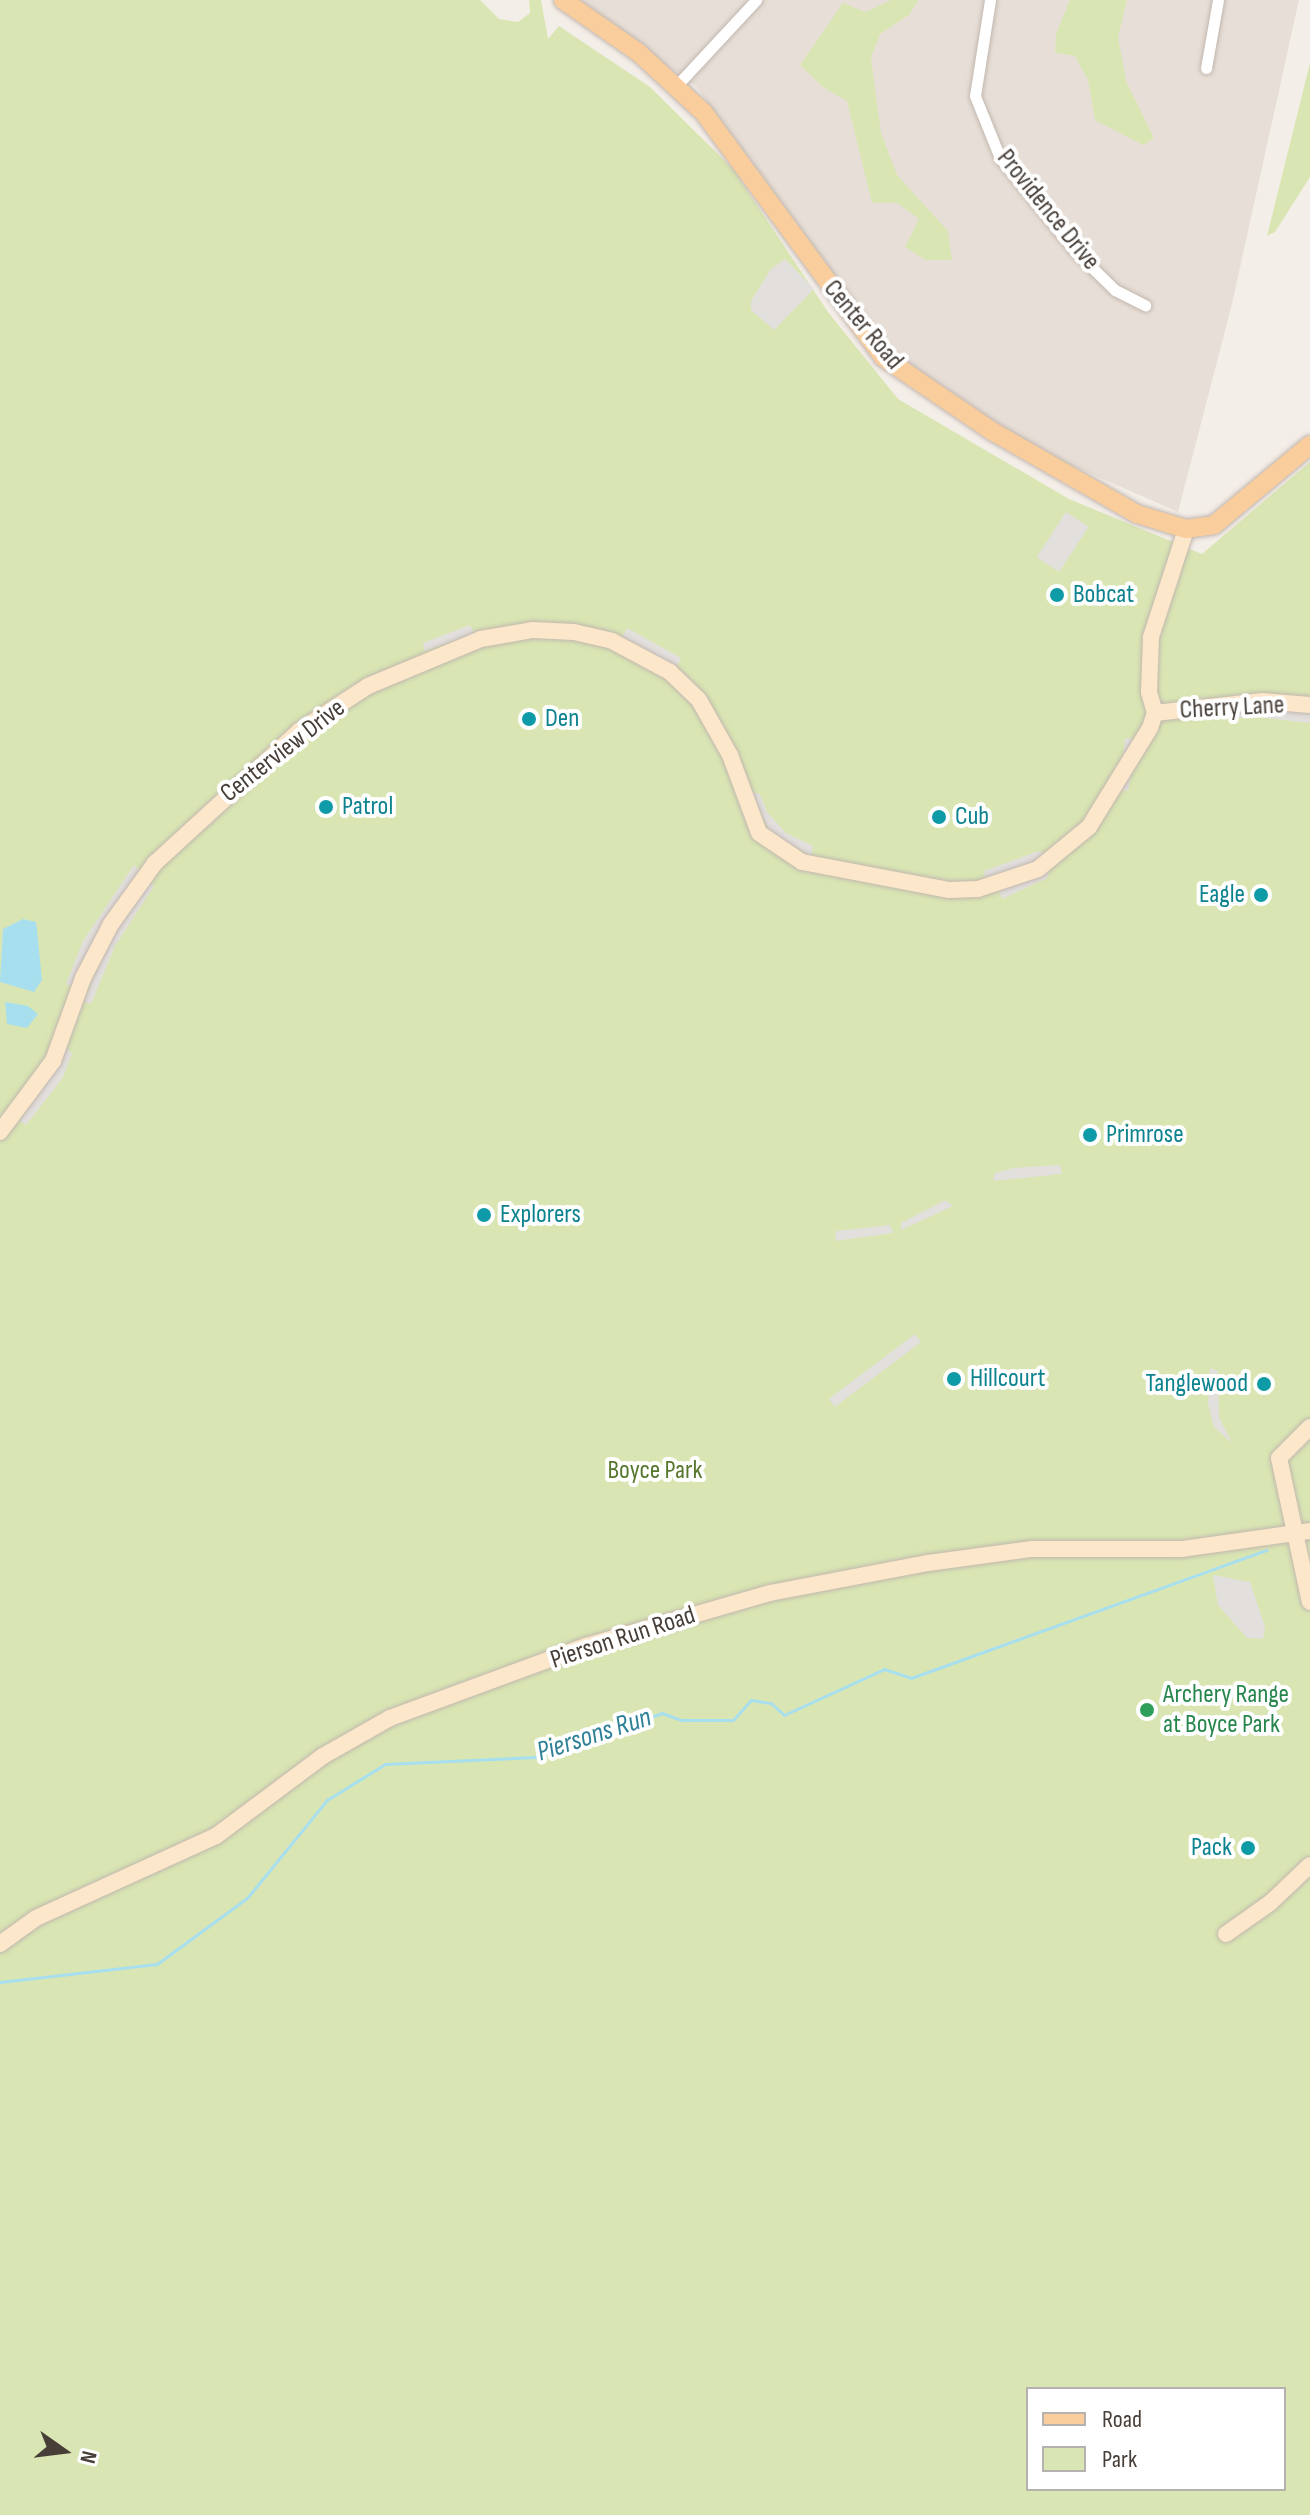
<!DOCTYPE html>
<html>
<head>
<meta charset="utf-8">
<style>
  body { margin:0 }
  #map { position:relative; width:1310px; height:2515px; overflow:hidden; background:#f4eee9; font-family:"Sofia Sans Condensed",sans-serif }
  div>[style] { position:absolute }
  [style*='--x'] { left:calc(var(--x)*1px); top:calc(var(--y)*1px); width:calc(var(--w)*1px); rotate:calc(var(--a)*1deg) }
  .residential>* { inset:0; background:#e7dfd7 }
  .green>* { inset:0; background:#d9e6b3 }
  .parking>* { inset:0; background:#e2dfdd; transform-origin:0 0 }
  .water>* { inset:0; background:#a8dfee }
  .stream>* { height:3px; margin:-1.5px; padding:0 1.5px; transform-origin:1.5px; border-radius:1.5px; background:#a8dfee }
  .roads { filter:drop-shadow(0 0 2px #c2b7af) drop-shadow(0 0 2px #c2b7af) }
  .street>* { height:11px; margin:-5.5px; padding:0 5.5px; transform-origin:5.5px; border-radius:5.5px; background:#fff }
  .secondary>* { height:16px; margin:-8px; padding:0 8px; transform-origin:8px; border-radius:8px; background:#fce7ca }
  .primary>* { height:18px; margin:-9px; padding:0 9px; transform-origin:9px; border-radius:9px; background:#facd9c }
  .dots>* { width:22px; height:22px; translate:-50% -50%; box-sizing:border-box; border:4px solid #fff; border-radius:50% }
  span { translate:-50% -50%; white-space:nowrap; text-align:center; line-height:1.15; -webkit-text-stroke:8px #fff; paint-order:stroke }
  .street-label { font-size:26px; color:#473e38 }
  .culture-label { font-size:26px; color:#0d838f }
  .left { translate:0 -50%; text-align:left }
  .right { translate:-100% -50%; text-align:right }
  .park-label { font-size:26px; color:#57772d }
  .leisure-label { font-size:26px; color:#27864d }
  .water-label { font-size:28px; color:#2f8097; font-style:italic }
  .legend { position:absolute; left:1026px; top:2387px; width:260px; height:104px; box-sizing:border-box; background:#fff; border:2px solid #b5b2af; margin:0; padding:10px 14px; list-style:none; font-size:24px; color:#473e38 }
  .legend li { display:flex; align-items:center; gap:16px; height:40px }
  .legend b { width:40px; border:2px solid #b5b2af }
  .north { position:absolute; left:24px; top:2411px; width:80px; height:80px; -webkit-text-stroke:6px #fff; paint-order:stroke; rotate:104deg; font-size:22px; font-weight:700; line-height:32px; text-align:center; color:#473e38 }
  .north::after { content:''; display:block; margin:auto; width:28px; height:36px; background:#473e38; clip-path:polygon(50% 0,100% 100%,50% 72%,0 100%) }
</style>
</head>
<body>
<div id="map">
  <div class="residential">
    <i style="clip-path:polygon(574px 0,1299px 0,1232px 304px,1178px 512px,1016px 441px,899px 358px,843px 302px,804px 251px,697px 87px)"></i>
  </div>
  <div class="green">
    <i style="clip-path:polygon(evenodd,0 0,480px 0,499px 19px,518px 22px,530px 13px,529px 0,541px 0,548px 39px,559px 26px,650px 87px,733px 169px,828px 312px,898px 399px,1069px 499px,1202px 554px,1310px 462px,1310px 2515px,0 2515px,0 0,1028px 2389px,1284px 2389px,1284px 2489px,1028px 2489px,1028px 2389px)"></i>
    <i style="clip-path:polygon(891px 0,918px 0,909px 15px,880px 34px,871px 58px,881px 133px,897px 175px,948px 231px,952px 260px,926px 260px,905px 247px,919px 219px,897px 203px,872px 203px,847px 101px,824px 88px,800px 65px,843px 3px,866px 12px)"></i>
    <i style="clip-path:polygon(1070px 0,1127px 0,1118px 37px,1126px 81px,1154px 138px,1143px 145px,1095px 120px,1088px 80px,1075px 56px,1055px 53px,1056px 34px)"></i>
    <i style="clip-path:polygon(1310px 63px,1310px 177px,1275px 232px,1267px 236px)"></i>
  </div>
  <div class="parking">
    <i style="clip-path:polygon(785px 259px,814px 289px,774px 330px,751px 310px,751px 301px,771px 269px)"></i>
    <i style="left:1066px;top:512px;width:27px;height:54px;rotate:33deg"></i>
    <i style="clip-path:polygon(470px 625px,474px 634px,424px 651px,423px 643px)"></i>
    <i style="left:627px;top:628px;width:62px;height:10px;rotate:29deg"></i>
    <i style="clip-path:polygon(1271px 706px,1310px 713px,1310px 723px,1257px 717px,1212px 719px,1200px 711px)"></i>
    <i style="left:1125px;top:738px;width:9px;height:52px;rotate:6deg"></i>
    <i style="clip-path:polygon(749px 792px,760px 794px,767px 812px,786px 833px,813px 846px,811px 856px,771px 833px)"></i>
    <i style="clip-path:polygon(1039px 851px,1046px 855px,1033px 864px,985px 879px,984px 871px)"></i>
    <i style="clip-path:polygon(134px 865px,140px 870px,98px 933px,74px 987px,66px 984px,83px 941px)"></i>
    <i style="clip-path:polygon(1051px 866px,1047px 878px,1002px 899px,999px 890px)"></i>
    <i style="clip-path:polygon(148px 881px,154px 886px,115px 946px,91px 1004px,84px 1002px,109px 939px)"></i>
    <i style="clip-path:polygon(67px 1048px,72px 1054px,62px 1079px,26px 1125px,20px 1121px)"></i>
    <i style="clip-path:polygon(1060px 1165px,1062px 1174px,993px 1181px,995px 1173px,1014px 1168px)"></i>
    <i style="clip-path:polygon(945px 1200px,953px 1206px,901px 1230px,901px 1223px)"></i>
    <i style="clip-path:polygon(890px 1225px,893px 1233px,835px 1241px,836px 1231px)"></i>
    <i style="left:915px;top:1334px;width:10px;height:108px;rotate:53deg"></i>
    <i style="clip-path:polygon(1210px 1368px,1218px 1371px,1219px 1417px,1232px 1443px,1214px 1427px,1208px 1404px)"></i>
    <i style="clip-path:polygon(1213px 1575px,1250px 1582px,1265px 1627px,1263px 1639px,1247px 1638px,1218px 1605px)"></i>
  </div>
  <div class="water">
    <i style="clip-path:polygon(23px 919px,36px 922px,37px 930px,42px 980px,34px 992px,0 982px,3px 929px)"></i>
    <i style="clip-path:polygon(5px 1002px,28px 1006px,38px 1014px,27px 1028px,7px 1024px)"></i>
  </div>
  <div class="stream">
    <i style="--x:0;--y:1982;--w:158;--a:-6.5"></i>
    <i style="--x:157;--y:1964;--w:112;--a:-36.3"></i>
    <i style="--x:247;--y:1898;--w:127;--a:-50.8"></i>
    <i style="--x:327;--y:1800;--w:68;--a:-31.8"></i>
    <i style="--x:385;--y:1764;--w:151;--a:-2.7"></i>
    <i style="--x:536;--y:1757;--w:133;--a:-19.2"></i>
    <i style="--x:662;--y:1713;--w:20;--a:20"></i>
    <i style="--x:681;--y:1720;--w:52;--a:0"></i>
    <i style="--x:733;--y:1720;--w:27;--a:-48"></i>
    <i style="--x:751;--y:1700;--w:20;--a:9"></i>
    <i style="--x:771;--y:1703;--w:18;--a:43"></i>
    <i style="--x:784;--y:1715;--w:110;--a:-24.7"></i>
    <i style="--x:884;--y:1669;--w:28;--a:18"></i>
    <i style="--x:911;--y:1678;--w:378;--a:-19.8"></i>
  </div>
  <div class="roads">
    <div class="street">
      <i style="--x:990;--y:0;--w:97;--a:98.9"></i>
      <i style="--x:975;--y:96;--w:67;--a:68"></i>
      <i style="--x:1000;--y:158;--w:119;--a:51.1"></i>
      <i style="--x:1075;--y:251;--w:56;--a:44.3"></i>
      <i style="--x:1115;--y:290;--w:34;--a:27"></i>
      <i style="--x:1206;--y:68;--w:69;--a:-80"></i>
      <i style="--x:678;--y:84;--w:115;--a:-47.1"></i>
    </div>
    <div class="secondary">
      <i style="--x:1155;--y:713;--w:108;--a:-6.4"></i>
      <i style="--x:1262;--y:701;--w:48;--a:4.8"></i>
      <i style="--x:0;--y:1132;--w:89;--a:-53.3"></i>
      <i style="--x:53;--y:1061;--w:88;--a:-70.1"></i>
      <i style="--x:83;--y:978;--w:61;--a:-62.6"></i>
      <i style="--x:111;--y:924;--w:75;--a:-54.2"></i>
      <i style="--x:155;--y:863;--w:195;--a:-42.5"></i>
      <i style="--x:299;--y:731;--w:82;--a:-33.1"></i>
      <i style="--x:368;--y:686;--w:122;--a:-22.6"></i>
      <i style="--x:481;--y:639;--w:53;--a:-9.8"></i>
      <i style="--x:533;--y:630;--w:41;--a:2.8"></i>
      <i style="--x:574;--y:632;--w:39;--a:13"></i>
      <i style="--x:612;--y:641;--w:66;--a:28.1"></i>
      <i style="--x:670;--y:672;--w:40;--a:44"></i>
      <i style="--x:699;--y:700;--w:63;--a:60.6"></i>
      <i style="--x:730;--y:755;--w:83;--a:69.6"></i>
      <i style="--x:759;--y:833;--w:52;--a:34"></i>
      <i style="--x:802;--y:862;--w:150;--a:10.8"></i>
      <i style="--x:949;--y:890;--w:29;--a:-2"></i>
      <i style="--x:978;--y:889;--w:63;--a:-18.4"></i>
      <i style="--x:1038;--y:869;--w:66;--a:-39.5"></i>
      <i style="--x:1089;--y:827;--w:116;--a:-58.4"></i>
      <i style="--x:1150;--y:728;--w:16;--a:-72"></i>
      <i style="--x:1155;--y:713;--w:22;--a:-106"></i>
      <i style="--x:1149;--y:692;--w:55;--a:-87.9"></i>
      <i style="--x:1151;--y:637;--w:114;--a:-72"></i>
      <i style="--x:1310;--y:1427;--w:44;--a:135"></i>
      <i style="--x:1279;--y:1458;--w:147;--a:77.9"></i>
      <i style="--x:1226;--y:1934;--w:54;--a:-35.2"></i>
      <i style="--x:1270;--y:1903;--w:55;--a:-43.5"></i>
      <i style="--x:0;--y:1944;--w:44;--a:-35.8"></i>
      <i style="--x:36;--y:1918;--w:198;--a:-24.5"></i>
      <i style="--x:216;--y:1836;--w:134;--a:-36.8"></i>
      <i style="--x:323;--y:1756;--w:77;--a:-29.6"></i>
      <i style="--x:390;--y:1718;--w:209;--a:-20.2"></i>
      <i style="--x:586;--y:1646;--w:191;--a:-16.1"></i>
      <i style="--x:770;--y:1593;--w:161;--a:-10.8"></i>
      <i style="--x:928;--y:1563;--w:105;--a:-7.7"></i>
      <i style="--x:1032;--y:1549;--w:150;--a:0"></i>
      <i style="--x:1182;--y:1549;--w:129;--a:-8"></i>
    </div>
    <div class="primary">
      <i style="--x:563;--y:0;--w:93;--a:34.9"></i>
      <i style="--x:639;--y:53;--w:88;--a:42.7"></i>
      <i style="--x:704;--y:113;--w:303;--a:53.7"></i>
      <i style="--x:883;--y:357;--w:132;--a:34.2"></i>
      <i style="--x:992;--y:431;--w:167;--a:29.8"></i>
      <i style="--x:1137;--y:514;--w:51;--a:17"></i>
      <i style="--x:1186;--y:529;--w:28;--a:-8"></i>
      <i style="--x:1214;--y:525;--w:125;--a:-39.8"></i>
    </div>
  </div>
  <div class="dots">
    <i style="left:1057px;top:595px;background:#0f9aa8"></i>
    <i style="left:529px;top:719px;background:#0f9aa8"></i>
    <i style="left:326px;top:807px;background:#0f9aa8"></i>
    <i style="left:939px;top:817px;background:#0f9aa8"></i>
    <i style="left:1261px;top:895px;background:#0f9aa8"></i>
    <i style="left:1090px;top:1135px;background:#0f9aa8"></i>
    <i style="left:484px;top:1215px;background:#0f9aa8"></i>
    <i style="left:954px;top:1379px;background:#0f9aa8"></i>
    <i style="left:1264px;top:1384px;background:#0f9aa8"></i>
    <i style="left:1147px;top:1710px;background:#2e9e5b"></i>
    <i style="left:1248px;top:1848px;background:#0f9aa8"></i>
  </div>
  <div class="street-label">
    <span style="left:1048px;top:210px;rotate:51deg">Providence Drive</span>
    <span style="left:863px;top:325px;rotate:50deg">Center Road</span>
    <span style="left:1232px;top:708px;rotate:-3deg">Cherry Lane</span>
    <span style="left:283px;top:751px;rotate:-38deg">Centerview Drive</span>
    <span style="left:623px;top:1638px;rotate:-18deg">Pierson Run Road</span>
  </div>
  <div class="culture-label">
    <span class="left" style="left:1073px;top:595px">Bobcat</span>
    <span class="left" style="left:545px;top:719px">Den</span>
    <span class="left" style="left:342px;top:807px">Patrol</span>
    <span class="left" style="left:955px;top:817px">Cub</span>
    <span class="right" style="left:1245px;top:895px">Eagle</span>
    <span class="left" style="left:1106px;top:1135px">Primrose</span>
    <span class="left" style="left:500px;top:1215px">Explorers</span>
    <span class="left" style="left:970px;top:1379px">Hillcourt</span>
    <span class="right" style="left:1248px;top:1384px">Tanglewood</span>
    <span class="right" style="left:1232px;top:1848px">Pack</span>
  </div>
  <div class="park-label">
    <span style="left:655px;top:1471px">Boyce Park</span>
  </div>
  <div class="leisure-label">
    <span class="left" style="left:1163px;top:1710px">Archery Range<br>at Boyce Park</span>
  </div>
  <div class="water-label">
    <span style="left:594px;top:1735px;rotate:-18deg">Piersons Run</span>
  </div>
  <ul class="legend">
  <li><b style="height:10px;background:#facd9c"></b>Road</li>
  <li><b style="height:22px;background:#d9e6b3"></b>Park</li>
  </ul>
  <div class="north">N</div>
</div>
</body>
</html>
